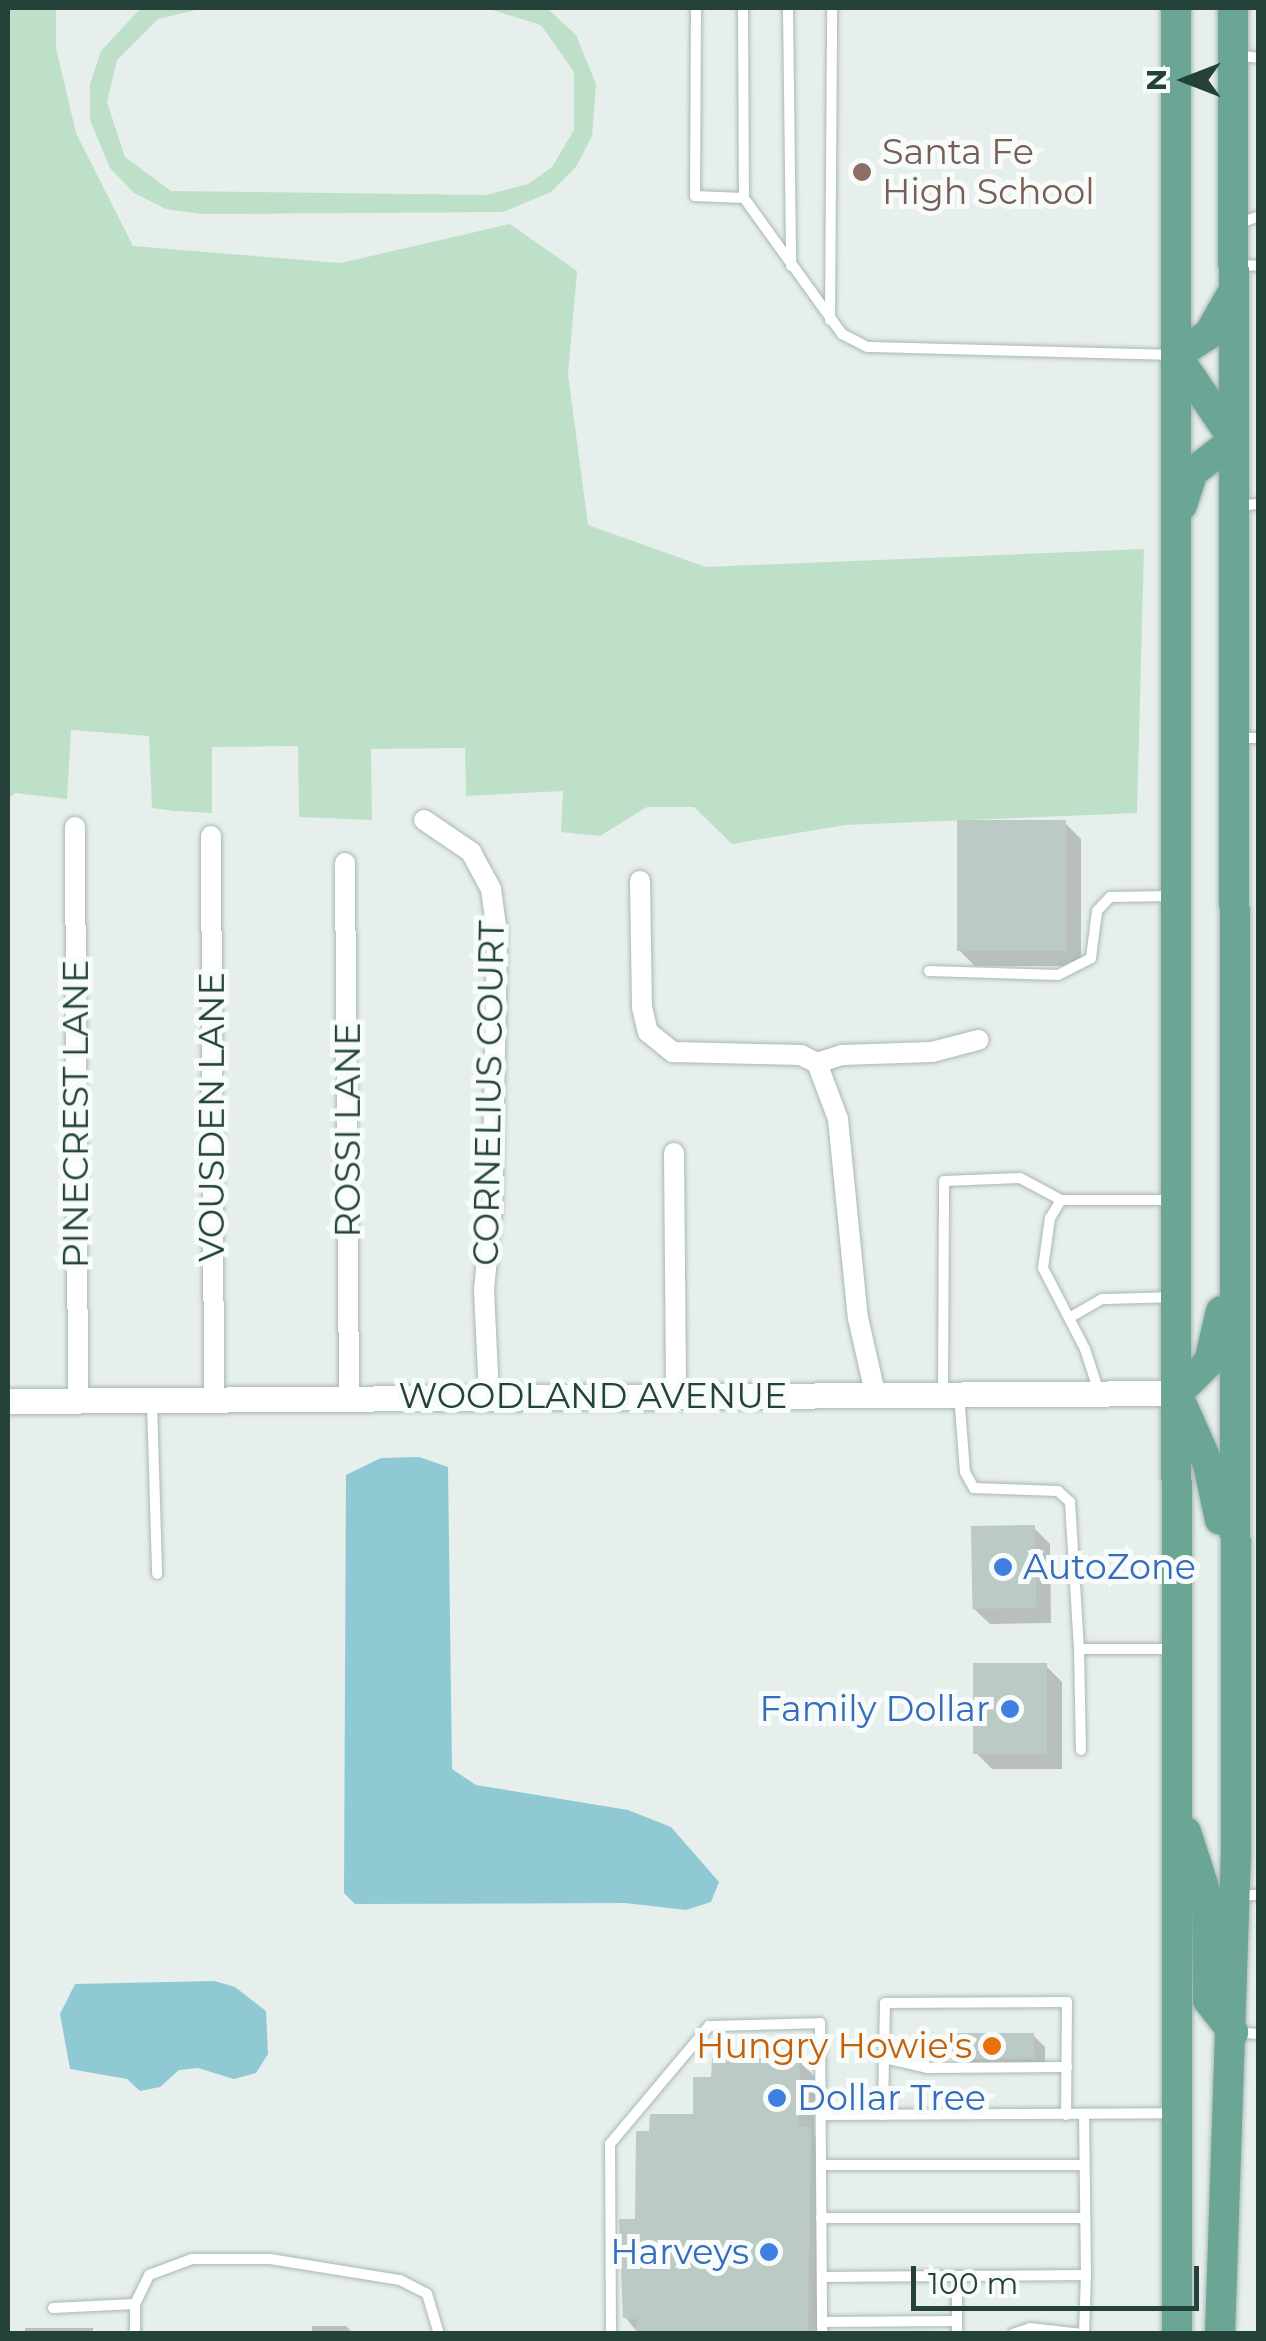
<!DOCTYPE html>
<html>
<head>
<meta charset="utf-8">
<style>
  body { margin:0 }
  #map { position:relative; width:1266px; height:2341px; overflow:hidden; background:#e6efeb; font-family:Montserrat,sans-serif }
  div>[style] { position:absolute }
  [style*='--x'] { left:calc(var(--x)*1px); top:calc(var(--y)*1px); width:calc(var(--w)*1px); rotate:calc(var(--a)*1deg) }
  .green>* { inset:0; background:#bfe0c8 }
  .water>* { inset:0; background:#8ec9d4 }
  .shadow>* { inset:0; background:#0003; transform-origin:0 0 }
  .building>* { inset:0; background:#bbcac4; transform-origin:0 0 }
  .roads { filter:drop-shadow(0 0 2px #a8b8b2) drop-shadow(0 0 2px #a8b8b2) }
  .service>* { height:10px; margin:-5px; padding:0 5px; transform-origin:5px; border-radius:5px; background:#fff }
  .minor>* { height:20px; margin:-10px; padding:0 10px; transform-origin:10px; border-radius:10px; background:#fff }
  .tertiary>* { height:25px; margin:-12.5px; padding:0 12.5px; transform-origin:12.5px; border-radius:12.5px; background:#fff }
  .primary>* { height:30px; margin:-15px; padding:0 15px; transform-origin:15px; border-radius:15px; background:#6aa596 }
  .dots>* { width:28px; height:28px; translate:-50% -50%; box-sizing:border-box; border:5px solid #f7fbf9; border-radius:50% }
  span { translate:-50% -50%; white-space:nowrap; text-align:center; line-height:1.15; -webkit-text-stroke:10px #f7fbf9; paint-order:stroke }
  .education-label { font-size:35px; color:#785e54 }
  .left { translate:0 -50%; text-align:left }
  .street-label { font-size:35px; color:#24423a }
  .shop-label { font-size:35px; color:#366cbe }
  .right { translate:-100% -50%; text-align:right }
  .food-label { font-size:35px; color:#c56008 }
  .frame { position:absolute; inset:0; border:10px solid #24423a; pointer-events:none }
  .north { position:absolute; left:1136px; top:30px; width:100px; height:100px; -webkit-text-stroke:8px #f7fbf9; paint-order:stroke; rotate:270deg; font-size:28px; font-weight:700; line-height:40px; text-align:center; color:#24423a }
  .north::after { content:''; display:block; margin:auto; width:35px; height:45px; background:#24423a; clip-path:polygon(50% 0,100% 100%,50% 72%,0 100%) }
  .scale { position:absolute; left:911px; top:2266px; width:288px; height:45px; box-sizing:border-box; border:5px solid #24423a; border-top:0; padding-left:12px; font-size:30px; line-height:35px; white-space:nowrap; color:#24423a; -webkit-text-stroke:8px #f7fbf9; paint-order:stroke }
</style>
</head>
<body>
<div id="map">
  <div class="green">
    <i style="clip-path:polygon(8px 8px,56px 8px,56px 48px,76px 133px,133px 246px,341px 263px,510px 224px,577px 271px,568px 374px,588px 525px,706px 567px,1144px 549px,1137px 813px,845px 825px,732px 844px,694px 807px,647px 807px,600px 836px,561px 832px,563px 791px,466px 796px,465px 748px,371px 749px,372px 820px,299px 817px,298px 746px,212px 747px,212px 813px,175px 811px,152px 808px,149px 736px,71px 730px,67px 799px,15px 793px,8px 799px)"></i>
    <i style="clip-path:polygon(141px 8px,477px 8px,200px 9px,158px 19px,117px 60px,107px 102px,125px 157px,171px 191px,486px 195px,528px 184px,552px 167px,574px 130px,574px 72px,541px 25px,486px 8px,547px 8px,576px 35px,596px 84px,592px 136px,576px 167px,551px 192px,503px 212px,200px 214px,166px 209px,134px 193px,110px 168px,90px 120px,90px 84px,101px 51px)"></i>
  </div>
  <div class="water">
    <i style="clip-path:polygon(381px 1458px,419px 1457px,448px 1467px,452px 1769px,476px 1785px,628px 1810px,671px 1827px,719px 1882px,711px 1902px,686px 1910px,625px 1903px,355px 1904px,344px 1893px,346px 1475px)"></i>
    <i style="clip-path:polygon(214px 1981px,235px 1987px,266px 2011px,268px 2054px,256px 2073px,234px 2079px,198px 2068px,179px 2070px,160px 2087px,140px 2091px,127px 2079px,70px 2069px,60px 2014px,75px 1984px)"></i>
  </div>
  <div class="shadow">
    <i style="clip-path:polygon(1065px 823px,1081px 839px,1081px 966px,975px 966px,959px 950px)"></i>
    <i style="clip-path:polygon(1034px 1528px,1050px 1544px,1051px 1623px,990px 1624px,973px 1608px)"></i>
    <i style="clip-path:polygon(1046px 1666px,1062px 1682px,1062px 1769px,992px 1769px,976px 1753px)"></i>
    <i style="clip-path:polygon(1033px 2035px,1045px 2047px,1045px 2069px,965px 2070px,953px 2058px)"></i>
    <i style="clip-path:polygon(799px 2061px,815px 2077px,814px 2134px,826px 2146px,824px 2334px,639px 2334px,625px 2317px,652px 2133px,696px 2117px,714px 2079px)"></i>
    <i style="clip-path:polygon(312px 2326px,346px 2326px,354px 2334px,312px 2334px)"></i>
    <i style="left:25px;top:2328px;width:68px;height:6px"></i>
  </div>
  <div class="building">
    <i style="left:957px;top:820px;width:109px;height:131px"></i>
    <i style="left:1035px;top:1525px;width:83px;height:64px;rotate:89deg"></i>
    <i style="left:973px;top:1663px;width:74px;height:91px"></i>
    <i style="left:950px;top:2033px;width:84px;height:26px"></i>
    <i style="clip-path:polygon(712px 2058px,800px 2059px,799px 2127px,811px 2127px,808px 2334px,636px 2334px,637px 2319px,623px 2318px,619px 2219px,635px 2219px,636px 2131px,649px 2131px,650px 2114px,693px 2114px,693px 2077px,711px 2077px)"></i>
  </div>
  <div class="roads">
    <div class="service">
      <i style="--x:696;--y:8;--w:188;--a:90.3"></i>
      <i style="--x:695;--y:196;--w:49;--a:2.3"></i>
      <i style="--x:744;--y:198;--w:168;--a:54.2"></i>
      <i style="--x:842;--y:334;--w:28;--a:27"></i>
      <i style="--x:867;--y:347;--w:303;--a:1.5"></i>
      <i style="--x:743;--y:8;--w:190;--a:89.7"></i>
      <i style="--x:788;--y:8;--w:258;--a:89.3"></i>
      <i style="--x:1235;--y:55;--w:23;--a:7"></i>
      <i style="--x:1239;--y:223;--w:20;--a:-18"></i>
      <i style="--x:1235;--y:265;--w:23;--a:2"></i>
      <i style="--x:830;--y:320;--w:312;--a:-89.6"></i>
      <i style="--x:1235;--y:506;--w:23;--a:-5"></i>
      <i style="--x:1235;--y:738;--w:23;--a:0"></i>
      <i style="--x:929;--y:971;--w:129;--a:1.8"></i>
      <i style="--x:1058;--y:975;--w:37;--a:-27"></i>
      <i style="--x:1091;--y:958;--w:47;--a:-82.7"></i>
      <i style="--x:1097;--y:911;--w:19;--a:-47"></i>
      <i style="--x:1110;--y:897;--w:61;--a:-0.9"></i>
      <i style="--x:1061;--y:1200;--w:21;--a:121"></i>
      <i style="--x:1050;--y:1218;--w:50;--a:98"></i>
      <i style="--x:1043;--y:1268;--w:91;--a:62.6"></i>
      <i style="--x:1085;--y:1349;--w:45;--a:72"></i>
      <i style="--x:1069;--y:1318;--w:38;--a:-30"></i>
      <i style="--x:1102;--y:1299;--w:70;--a:-1.6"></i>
      <i style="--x:943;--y:1393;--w:212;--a:-89.7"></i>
      <i style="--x:944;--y:1181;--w:76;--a:-2.3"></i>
      <i style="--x:1020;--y:1178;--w:47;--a:28.2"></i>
      <i style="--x:1061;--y:1200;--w:111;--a:0"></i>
      <i style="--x:959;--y:1394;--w:78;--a:85.6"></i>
      <i style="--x:965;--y:1472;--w:18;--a:61"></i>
      <i style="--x:974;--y:1488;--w:84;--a:2"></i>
      <i style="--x:1058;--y:1491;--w:16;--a:43"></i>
      <i style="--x:1070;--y:1502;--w:147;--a:86.5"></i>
      <i style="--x:1079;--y:1649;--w:93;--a:0"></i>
      <i style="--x:152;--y:1402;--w:172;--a:88.3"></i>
      <i style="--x:1079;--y:1649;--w:101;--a:88.9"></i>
      <i style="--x:1236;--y:1896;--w:22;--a:-3"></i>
      <i style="--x:1234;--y:2032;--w:24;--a:5"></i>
      <i style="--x:884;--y:2058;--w:44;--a:13.1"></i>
      <i style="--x:927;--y:2068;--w:140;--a:-0.4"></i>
      <i style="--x:821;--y:2115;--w:352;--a:-0.3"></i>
      <i style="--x:883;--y:2115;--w:112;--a:-89"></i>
      <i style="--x:885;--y:2003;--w:182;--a:-0.3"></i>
      <i style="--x:1067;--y:2002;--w:113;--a:90.5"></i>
      <i style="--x:821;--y:2165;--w:263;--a:0"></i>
      <i style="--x:821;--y:2218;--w:264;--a:0"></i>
      <i style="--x:822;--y:2277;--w:264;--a:-0.4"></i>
      <i style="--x:1086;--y:2275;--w:160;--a:-90.7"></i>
      <i style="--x:135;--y:2304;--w:32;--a:-64"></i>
      <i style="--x:149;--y:2275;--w:46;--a:-20.4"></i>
      <i style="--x:192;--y:2259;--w:78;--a:0"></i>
      <i style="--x:270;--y:2259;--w:132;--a:9.2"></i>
      <i style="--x:400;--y:2280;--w:30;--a:27"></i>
      <i style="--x:427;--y:2294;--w:42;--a:73.3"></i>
      <i style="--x:53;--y:2308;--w:82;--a:-2.8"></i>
      <i style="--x:135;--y:2304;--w:30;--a:90"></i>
      <i style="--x:822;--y:2322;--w:135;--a:-0.4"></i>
      <i style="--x:611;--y:2334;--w:190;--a:-90.3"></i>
      <i style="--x:610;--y:2144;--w:154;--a:-50"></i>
      <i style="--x:709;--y:2026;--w:111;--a:-1.5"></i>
      <i style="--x:820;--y:2023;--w:311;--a:89.6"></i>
      <i style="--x:957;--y:2334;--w:56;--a:-90"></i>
      <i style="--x:1013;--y:2334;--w:18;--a:-19"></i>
      <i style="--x:1030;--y:2328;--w:52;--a:6.6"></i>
      <i style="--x:1084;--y:2334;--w:59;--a:-88.1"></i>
    </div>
    <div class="minor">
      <i style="--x:424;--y:820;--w:57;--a:34.2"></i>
      <i style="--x:471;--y:852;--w:42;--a:61.6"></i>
      <i style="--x:491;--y:889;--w:44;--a:82.2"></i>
      <i style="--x:497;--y:933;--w:274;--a:91"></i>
      <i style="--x:492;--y:1207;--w:83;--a:95.5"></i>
      <i style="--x:484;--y:1290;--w:106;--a:87.3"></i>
      <i style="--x:75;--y:827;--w:574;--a:89.7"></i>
      <i style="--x:211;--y:836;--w:562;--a:89.69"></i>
      <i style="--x:345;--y:863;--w:534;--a:89.57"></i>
      <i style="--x:640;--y:881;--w:126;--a:89.1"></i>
      <i style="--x:642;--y:1007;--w:26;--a:77"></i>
      <i style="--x:648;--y:1032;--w:32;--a:39"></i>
      <i style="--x:673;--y:1052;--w:128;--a:1.3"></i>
      <i style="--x:801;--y:1055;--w:18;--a:27"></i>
      <i style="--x:817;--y:1063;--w:26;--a:-18"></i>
      <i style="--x:842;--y:1055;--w:90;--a:-1.9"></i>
      <i style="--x:932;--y:1052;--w:48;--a:-14.6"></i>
      <i style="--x:817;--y:1063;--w:60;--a:69.4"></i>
      <i style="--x:838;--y:1119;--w:200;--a:84.3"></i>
      <i style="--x:858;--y:1318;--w:77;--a:77.2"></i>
      <i style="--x:674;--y:1153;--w:242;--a:89.5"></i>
    </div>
    <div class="tertiary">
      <i style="--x:8;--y:1401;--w:1170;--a:-0.39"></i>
    </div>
    <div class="primary">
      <i style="--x:1176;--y:8;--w:2326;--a:89.98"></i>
      <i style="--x:1176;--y:355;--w:103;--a:55.7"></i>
      <i style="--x:1176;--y:355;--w:39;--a:-32"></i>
      <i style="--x:1209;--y:334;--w:43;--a:-60.4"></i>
      <i style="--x:1182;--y:505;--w:35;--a:-72"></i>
      <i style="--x:1193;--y:472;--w:52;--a:-38"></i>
      <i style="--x:1178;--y:1393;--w:44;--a:-45"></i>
      <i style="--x:1209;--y:1362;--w:52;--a:-76.8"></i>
      <i style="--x:1183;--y:1407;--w:62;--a:66.3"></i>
      <i style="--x:1208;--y:1464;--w:57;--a:77.9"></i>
      <i style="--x:1186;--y:1832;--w:68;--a:72.1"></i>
      <i style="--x:1207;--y:1897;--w:103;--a:89.4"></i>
      <i style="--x:1208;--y:2000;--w:41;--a:52"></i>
      <i style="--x:1220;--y:2334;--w:481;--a:-88.1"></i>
      <i style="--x:1236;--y:1853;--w:1845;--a:-90.09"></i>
    </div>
  </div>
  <div class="dots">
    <i style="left:862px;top:172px;background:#8d6e63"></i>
    <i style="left:1003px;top:1567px;background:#3f7fe0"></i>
    <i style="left:1010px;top:1709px;background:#3f7fe0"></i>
    <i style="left:992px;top:2046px;background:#e8710a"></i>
    <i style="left:777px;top:2098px;background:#3f7fe0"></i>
    <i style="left:769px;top:2252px;background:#3f7fe0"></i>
  </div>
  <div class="education-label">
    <span class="left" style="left:882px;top:172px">Santa Fe<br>High School</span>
  </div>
  <div class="street-label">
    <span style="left:489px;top:1093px;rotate:-89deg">CORNELIUS COURT</span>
    <span style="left:76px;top:1114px;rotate:-90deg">PINECREST LANE</span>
    <span style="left:212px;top:1117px;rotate:-90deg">VOUSDEN LANE</span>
    <span style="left:348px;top:1130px;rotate:-90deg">ROSSI LANE</span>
    <span style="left:593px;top:1396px">WOODLAND AVENUE</span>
  </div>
  <div class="shop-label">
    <span class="left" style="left:1023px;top:1567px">AutoZone</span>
    <span class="right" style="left:990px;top:1709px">Family Dollar</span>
    <span class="left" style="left:797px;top:2098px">Dollar Tree</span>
    <span class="right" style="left:749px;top:2252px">Harveys</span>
  </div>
  <div class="food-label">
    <span class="right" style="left:972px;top:2046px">Hungry Howie's</span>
  </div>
  <div class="frame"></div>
  <div class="north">N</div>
  <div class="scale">100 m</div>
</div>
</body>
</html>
